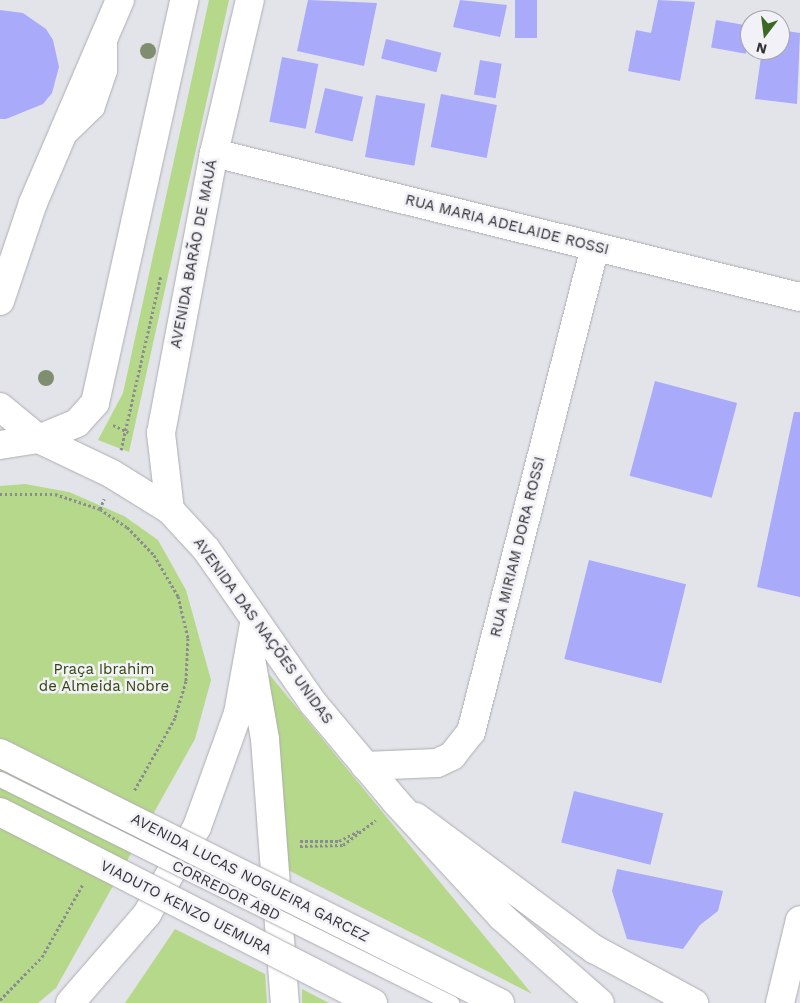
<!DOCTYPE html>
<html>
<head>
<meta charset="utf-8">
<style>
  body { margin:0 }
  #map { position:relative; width:800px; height:1003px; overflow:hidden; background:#e3e4ea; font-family:"Work Sans",sans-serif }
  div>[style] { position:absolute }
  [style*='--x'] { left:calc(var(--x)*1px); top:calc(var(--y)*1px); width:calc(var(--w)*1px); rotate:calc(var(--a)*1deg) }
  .green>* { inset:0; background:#b6d88a }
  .building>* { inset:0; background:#a9aaf9; transform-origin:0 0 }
  .path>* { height:3px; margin-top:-1.5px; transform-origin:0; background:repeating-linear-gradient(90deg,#8b8c90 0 2.5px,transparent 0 5px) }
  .roads { filter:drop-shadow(0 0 1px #acacb2) drop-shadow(0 0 1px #acacb2) }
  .lane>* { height:15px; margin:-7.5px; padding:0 7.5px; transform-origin:7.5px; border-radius:7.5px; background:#fff }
  .street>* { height:28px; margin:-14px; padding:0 14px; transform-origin:14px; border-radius:14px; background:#fff }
  .secondary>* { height:28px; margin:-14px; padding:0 14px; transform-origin:14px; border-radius:14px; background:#fff }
  .primary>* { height:28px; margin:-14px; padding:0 14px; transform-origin:14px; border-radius:14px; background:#fff }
  .bridges { filter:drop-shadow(0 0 1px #acacb2) drop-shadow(0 0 1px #acacb2) }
  .lane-bridge>* { height:15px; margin:-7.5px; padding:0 7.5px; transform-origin:7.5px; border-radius:7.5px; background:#fff }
  .primary-bridge>* { height:28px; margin:-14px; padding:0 14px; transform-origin:14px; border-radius:14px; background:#fff }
  .trees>* { width:16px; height:16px; margin:-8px; border-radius:50%; background:#818d6f }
  span { translate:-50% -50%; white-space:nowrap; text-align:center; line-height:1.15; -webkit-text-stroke:5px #f1f1f7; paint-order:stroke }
  .street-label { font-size:15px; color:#333335 }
  .park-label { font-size:15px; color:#30450a }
  .north { position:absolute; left:740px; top:10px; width:50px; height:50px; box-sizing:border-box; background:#f1f1f7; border:1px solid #a5a5a9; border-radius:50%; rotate:195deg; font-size:14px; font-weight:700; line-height:20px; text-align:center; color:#333335 }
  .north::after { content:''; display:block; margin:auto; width:18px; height:22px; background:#3c6826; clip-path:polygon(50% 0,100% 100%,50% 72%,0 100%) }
</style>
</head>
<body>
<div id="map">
  <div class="green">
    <i style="clip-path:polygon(209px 0,229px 0,129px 452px,98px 440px,123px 393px)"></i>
    <i style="clip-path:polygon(25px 484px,69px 492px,124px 516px,158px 540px,186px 590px,211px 680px,195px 739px,56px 988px,38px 1003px,0 1003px,0 486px)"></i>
    <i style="clip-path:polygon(269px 674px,532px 994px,286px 869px)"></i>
    <i style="clip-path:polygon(175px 929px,265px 974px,267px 1003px,125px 1003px)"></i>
    <i style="clip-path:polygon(302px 989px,329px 1003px,302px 1003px)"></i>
  </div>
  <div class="building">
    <i style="clip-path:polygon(308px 0,377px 3px,364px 66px,297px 51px)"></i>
    <i style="clip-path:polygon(460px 0,507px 5px,500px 37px,453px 27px)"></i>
    <i style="left:515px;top:0;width:22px;height:38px"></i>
    <i style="clip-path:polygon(658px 0,695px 2px,680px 81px,628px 71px,636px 30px,651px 33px)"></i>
    <i style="clip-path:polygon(0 10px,23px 13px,46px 29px,53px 40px,59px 67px,52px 93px,43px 104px,6px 119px,0 119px)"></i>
    <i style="left:716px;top:20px;width:35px;height:28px;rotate:10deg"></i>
    <i style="clip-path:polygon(780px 30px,800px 33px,797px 104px,755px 99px,762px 50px,780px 50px)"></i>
    <i style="left:386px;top:39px;width:57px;height:20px;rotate:14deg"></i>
    <i style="left:282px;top:57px;width:37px;height:66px;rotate:11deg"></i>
    <i style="left:480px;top:60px;width:22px;height:35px;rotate:10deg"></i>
    <i style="left:325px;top:88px;width:39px;height:46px;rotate:13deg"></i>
    <i style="left:441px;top:94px;width:57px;height:54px;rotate:11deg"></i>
    <i style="left:376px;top:95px;width:50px;height:63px;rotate:10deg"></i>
    <i style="left:655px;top:381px;width:85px;height:98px;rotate:15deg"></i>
    <i style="clip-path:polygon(794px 412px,800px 412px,800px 597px,757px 587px)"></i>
    <i style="left:589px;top:560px;width:100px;height:102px;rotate:14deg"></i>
    <i style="left:574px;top:791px;width:92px;height:53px;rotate:14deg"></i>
    <i style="clip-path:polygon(617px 869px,723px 891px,718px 911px,700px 925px,683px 949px,627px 939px,612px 891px)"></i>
  </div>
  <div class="path">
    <i style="--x:113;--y:425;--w:17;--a:25"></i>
    <i style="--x:121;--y:450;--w:179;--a:-77.1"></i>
    <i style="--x:0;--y:494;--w:55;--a:0"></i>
    <i style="--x:55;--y:494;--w:47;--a:18.4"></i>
    <i style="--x:100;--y:509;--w:32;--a:34"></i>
    <i style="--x:127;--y:527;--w:39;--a:46"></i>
    <i style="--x:154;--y:555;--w:48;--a:59.7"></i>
    <i style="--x:178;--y:596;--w:43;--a:76.6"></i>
    <i style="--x:188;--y:638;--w:43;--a:92.7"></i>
    <i style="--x:186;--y:681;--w:39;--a:107"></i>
    <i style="--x:175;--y:718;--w:84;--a:119.3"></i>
    <i style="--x:100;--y:509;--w:11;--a:-68"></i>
    <i style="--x:300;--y:841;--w:39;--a:0"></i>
    <i style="--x:339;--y:841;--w:22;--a:-27"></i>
    <i style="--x:300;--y:846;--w:43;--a:-1.3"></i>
    <i style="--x:343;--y:845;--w:41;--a:-37.1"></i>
    <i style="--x:0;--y:1000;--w:60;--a:-45.7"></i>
    <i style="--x:42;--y:957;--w:84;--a:-60.7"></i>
  </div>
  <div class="roads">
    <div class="lane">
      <i style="--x:64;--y:140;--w:45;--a:-44.1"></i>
      <i style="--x:96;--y:109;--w:40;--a:-71.1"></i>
      <i style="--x:109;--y:71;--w:34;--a:-90"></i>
    </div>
    <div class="street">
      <i style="--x:214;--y:153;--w:603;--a:13.81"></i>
      <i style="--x:0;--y:301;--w:103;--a:-71.4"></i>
      <i style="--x:33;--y:203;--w:221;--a:-66.8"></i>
      <i style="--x:170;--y:510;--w:78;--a:-96.7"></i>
      <i style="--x:161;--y:433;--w:285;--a:-79.3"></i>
      <i style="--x:214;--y:153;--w:157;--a:-76.8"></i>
      <i style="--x:250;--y:653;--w:87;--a:80.1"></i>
      <i style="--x:265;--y:739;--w:265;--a:85.7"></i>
      <i style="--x:365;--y:766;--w:72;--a:-2.4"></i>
      <i style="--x:437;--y:763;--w:17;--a:-25"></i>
      <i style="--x:452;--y:756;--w:31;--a:-52"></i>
      <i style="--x:471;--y:732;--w:501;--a:-75.66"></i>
      <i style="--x:416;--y:817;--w:222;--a:36.6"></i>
      <i style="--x:594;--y:949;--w:114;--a:28.4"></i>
      <i style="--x:780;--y:1003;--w:85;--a:-76.5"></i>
    </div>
    <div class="secondary">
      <i style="--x:0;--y:407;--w:50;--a:39.4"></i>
      <i style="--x:39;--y:439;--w:41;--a:-22.8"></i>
      <i style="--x:77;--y:423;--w:27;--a:-48"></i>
      <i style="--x:95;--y:403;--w:413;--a:-77.5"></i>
    </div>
    <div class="primary">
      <i style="--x:0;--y:445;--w:39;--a:-9"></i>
      <i style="--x:39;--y:439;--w:81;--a:25.6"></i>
      <i style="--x:112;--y:474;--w:68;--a:31.8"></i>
      <i style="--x:170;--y:510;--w:53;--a:47.3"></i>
      <i style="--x:206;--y:549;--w:188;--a:55.2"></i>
      <i style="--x:313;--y:703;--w:129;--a:50"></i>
      <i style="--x:396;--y:802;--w:156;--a:47.3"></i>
      <i style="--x:502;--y:917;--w:130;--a:41.3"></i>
      <i style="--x:70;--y:1003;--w:118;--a:-49.1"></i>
      <i style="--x:147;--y:914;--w:100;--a:-60.1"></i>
      <i style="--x:197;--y:827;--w:121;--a:-70.2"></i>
      <i style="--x:238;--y:713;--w:90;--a:-79.8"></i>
    </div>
  </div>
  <div class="bridges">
    <div class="lane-bridge">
      <i style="--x:0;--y:779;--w:504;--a:26.41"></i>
    </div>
    <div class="primary-bridge">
      <i style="--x:0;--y:753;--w:559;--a:26.57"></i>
      <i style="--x:0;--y:812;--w:419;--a:27.1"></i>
    </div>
  </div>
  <div class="trees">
    <i style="left:148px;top:51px"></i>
    <i style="left:46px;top:378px"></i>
  </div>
  <div class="street-label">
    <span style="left:507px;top:225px;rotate:14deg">RUA MARIA ADELAIDE ROSSI</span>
    <span style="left:194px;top:254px;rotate:-79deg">AVENIDA BARÃO DE MAUÁ</span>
    <span style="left:518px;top:547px;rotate:-76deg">RUA MIRIAM DORA ROSSI</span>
    <span style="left:263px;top:631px;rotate:54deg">AVENIDA DAS NAÇÕES UNIDAS</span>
    <span style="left:250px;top:878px;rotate:27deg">AVENIDA LUCAS NOGUEIRA GARCEZ</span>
    <span style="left:226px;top:891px;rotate:26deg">CORREDOR ABD</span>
    <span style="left:186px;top:908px;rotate:27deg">VIADUTO KENZO UEMURA</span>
  </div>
  <div class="park-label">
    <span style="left:104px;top:678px">Praça Ibrahim<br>de Almeida Nobre</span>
  </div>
  <div class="north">N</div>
</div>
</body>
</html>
